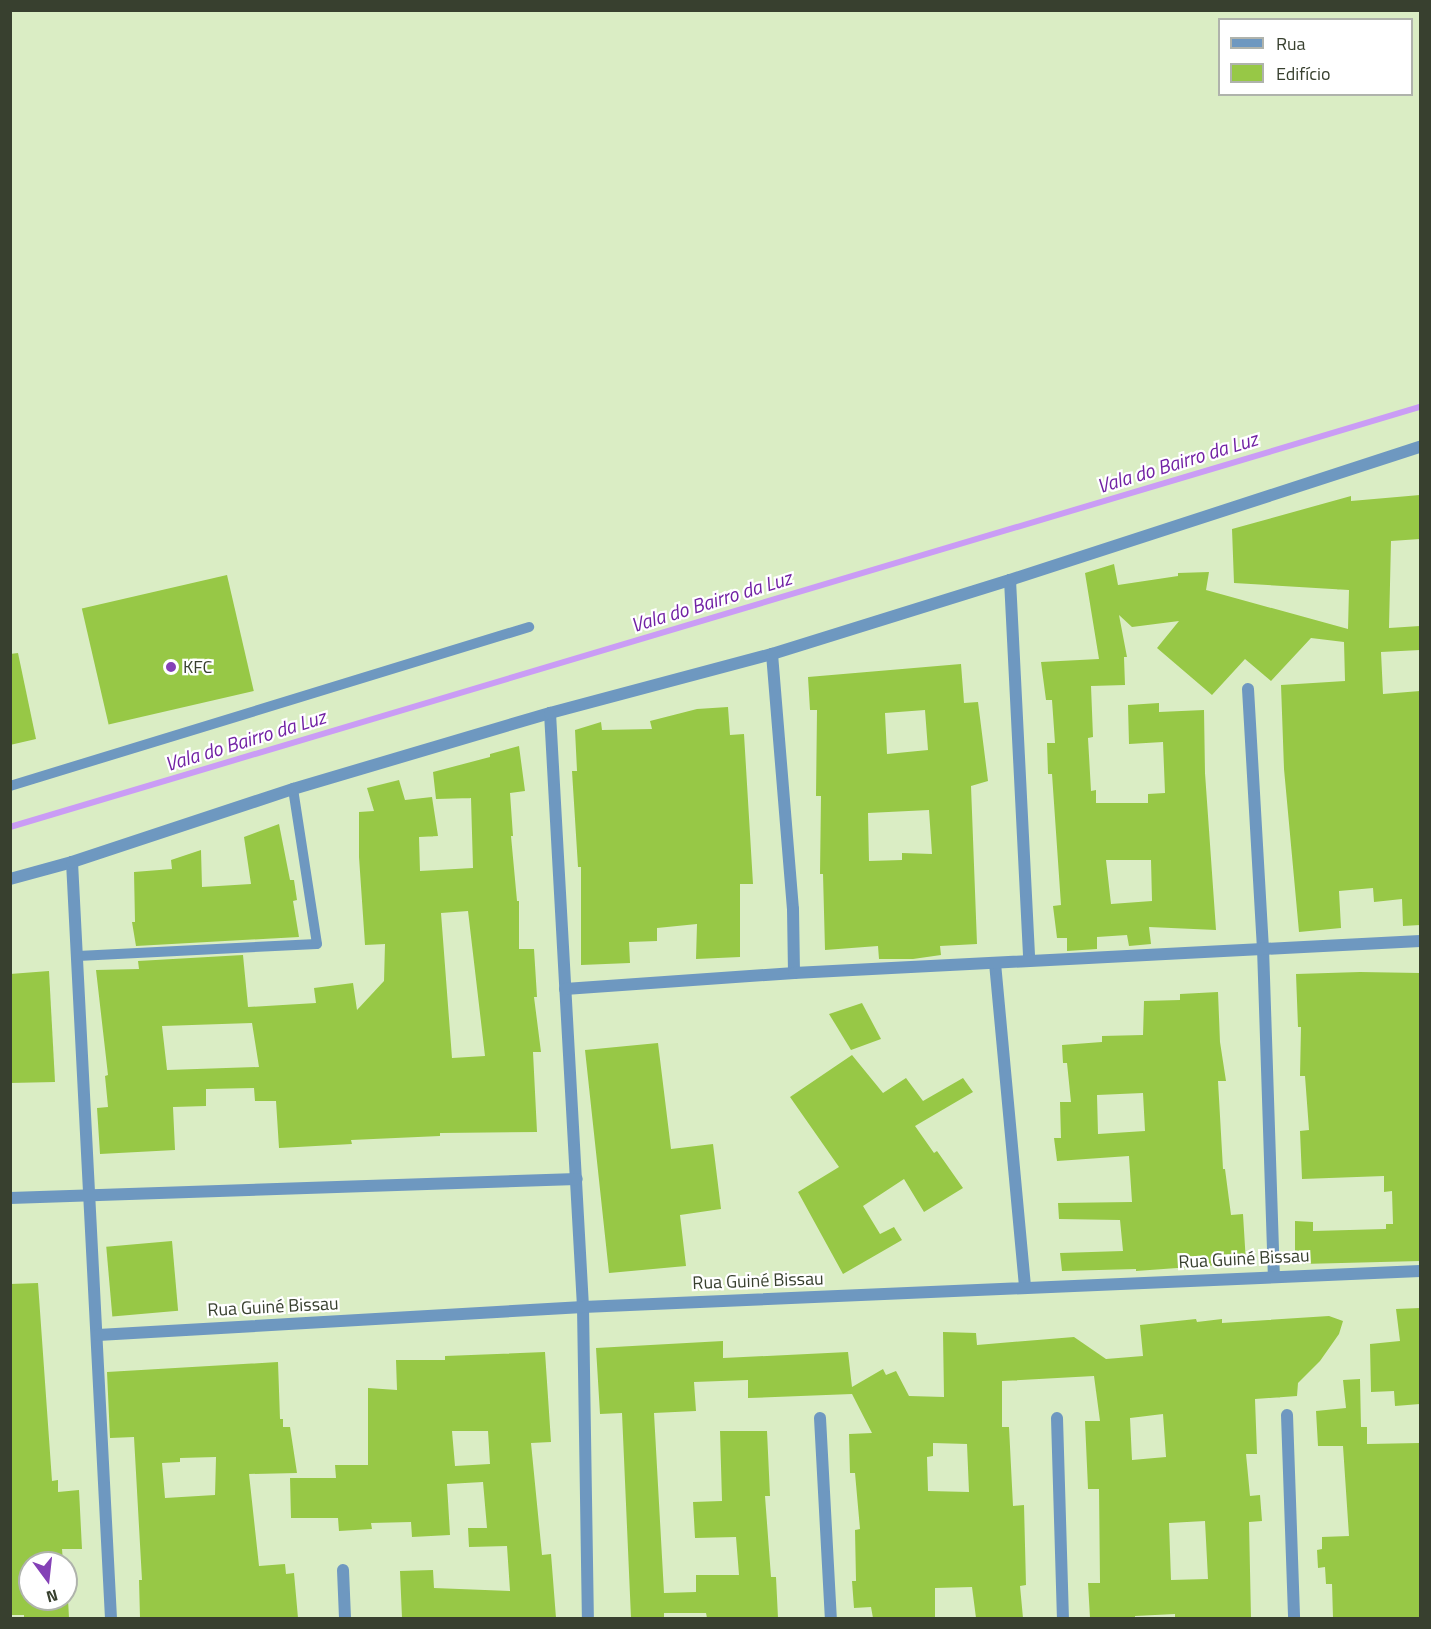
<!DOCTYPE html>
<html>
<head>
<meta charset="utf-8">
<style>
  body { margin:0 }
  #map { position:relative; width:1431px; height:1629px; overflow:hidden; background:#daedc4; font-family:"Titillium Web",sans-serif }
  div>[style] { position:absolute }
  [style*='--x'] { left:calc(var(--x)*1px); top:calc(var(--y)*1px); width:calc(var(--w)*1px); rotate:calc(var(--a)*1deg) }
  .stream>* { height:6px; margin:-3px; padding:0 3px; transform-origin:3px; border-radius:3px; background:#ca9cf5 }
  .building>* { inset:0; background:#97c846; transform-origin:0 0 }
  .lane>* { height:10px; margin:-5px; padding:0 5px; transform-origin:5px; border-radius:5px; background:#6e98c0 }
  .street>* { height:12px; margin:-6px; padding:0 6px; transform-origin:6px; border-radius:6px; background:#6e98c0 }
  .dots>* { width:16px; height:16px; translate:-50% -50%; box-sizing:border-box; border:3px solid #fff; border-radius:50% }
  span { translate:-50% -50%; white-space:nowrap; text-align:center; line-height:1.15; -webkit-text-stroke:4.5px #fff; paint-order:stroke }
  .poi-label { font-size:18px; color:#38402f }
  .left { translate:0 -50%; text-align:left }
  .street-label { font-size:18px; color:#38402f }
  .water-label { font-size:20px; color:#7121a4; font-style:italic }
  .frame { position:absolute; inset:0; border:12px solid #38402f; pointer-events:none }
  .legend { position:absolute; left:1218px; top:18px; width:195px; height:78px; box-sizing:border-box; background:#fff; border:2px solid #afb3ac; margin:0; padding:8px 10px; list-style:none; font-size:18px; color:#38402f }
  .legend li { display:flex; align-items:center; gap:12px; height:30px }
  .legend b { width:30px; border:2px solid #afb3ac }
  .north { position:absolute; left:18px; top:1551px; width:60px; height:60px; box-sizing:border-box; background:#fff; border:2px solid #afb3ac; border-radius:50%; rotate:165deg; font-size:16px; font-weight:700; line-height:24px; text-align:center; color:#38402f }
  .north::after { content:''; display:block; margin:auto; width:21px; height:27px; background:#8441b6; clip-path:polygon(50% 0,100% 100%,50% 72%,0 100%) }
</style>
</head>
<body>
<div id="map">
  <div class="stream">
    <i style="--x:10;--y:827;--w:1471;--a:-16.59"></i>
  </div>
  <div class="building">
    <i style="clip-path:polygon(evenodd,1420px 495px,1420px 539px,1391px 541px,1389px 628px,1420px 626px,1420px 650px,1381px 652px,1383px 694px,1420px 691px,1420px 925px,1403px 926px,1402px 899px,1374px 902px,1373px 888px,1339px 891px,1341px 928px,1299px 932px,1284px 769px,1281px 685px,1345px 681px,1344px 642px,1311px 638px,1271px 681px,1245px 659px,1212px 695px,1157px 648px,1179px 621px,1132px 627px,1119px 615px,1127px 657px,1124px 657px,1125px 685px,1091px 686px,1093px 737px,1088px 738px,1091px 791px,1096px 790px,1096px 803px,1148px 803px,1148px 794px,1165px 793px,1163px 742px,1129px 744px,1128px 705px,1159px 703px,1159px 712px,1204px 710px,1205px 773px,1216px 930px,1149px 927px,1151px 944px,1129px 946px,1127px 935px,1097px 937px,1097px 949px,1067px 951px,1067px 938px,1057px 938px,1053px 906px,1061px 905px,1052px 774px,1048px 774px,1047px 743px,1055px 743px,1052px 700px,1046px 700px,1041px 662px,1099px 659px,1085px 573px,1114px 564px,1118px 585px,1178px 576px,1178px 573px,1209px 572px,1206px 590px,1348px 629px,1349px 590px,1234px 583px,1232px 529px,1351px 496px,1351px 501px,1420px 495px,1106px 860px,1151px 860px,1152px 901px,1111px 904px,1106px 860px)"></i>
    <i style="left:227px;top:575px;width:119px;height:149px;rotate:77deg"></i>
    <i style="clip-path:polygon(18px 653px,36px 739px,10px 745px,10px 654px)"></i>
    <i style="clip-path:polygon(evenodd,961px 664px,964px 703px,978px 702px,988px 781px,971px 786px,977px 944px,940px 946px,941px 955px,913px 959px,879px 959px,878px 946px,825px 950px,823px 874px,820px 874px,821px 796px,816px 796px,817px 710px,810px 710px,808px 677px,961px 664px,925px 710px,928px 750px,887px 754px,885px 713px,925px 710px,961px 664px,929px 810px,932px 854px,902px 853px,902px 860px,869px 861px,868px 813px,929px 810px)"></i>
    <i style="clip-path:polygon(728px 707px,730px 735px,744px 734px,753px 884px,740px 884px,740px 957px,696px 959px,697px 924px,657px 928px,657px 941px,629px 942px,630px 963px,581px 965px,581px 867px,578px 867px,572px 771px,577px 771px,575px 730px,601px 722px,602px 730px,652px 729px,650px 721px,697px 709px)"></i>
    <i style="clip-path:polygon(evenodd,519px 746px,525px 791px,510px 793px,513px 836px,511px 836px,517px 901px,519px 901px,519px 949px,534px 949px,537px 997px,534px 997px,541px 1052px,533px 1052px,537px 1132px,440px 1133px,440px 1136px,351px 1140px,352px 1144px,279px 1148px,276px 1101px,255px 1101px,254px 1088px,206px 1089px,206px 1106px,173px 1107px,175px 1150px,100px 1154px,97px 1108px,108px 1107px,105px 1076px,108px 1075px,96px 970px,139px 969px,138px 961px,243px 955px,248px 1007px,316px 1003px,314px 988px,353px 983px,357px 1010px,384px 981px,385px 944px,365px 945px,359px 857px,359px 812px,374px 811px,367px 788px,399px 780px,405px 800px,432px 797px,438px 836px,419px 837px,420px 871px,473px 868px,471px 798px,436px 799px,433px 772px,490px 757px,490px 754px,519px 746px,468px 911px,485px 1056px,452px 1058px,441px 913px,468px 911px,519px 746px,252px 1023px,259px 1067px,167px 1070px,162px 1026px,252px 1023px)"></i>
    <i style="clip-path:polygon(279px 824px,290px 880px,294px 880px,297px 900px,293px 901px,299px 937px,136px 946px,132px 922px,135px 922px,134px 872px,172px 869px,171px 860px,201px 850px,202px 887px,251px 884px,244px 837px)"></i>
    <i style="clip-path:polygon(49px 971px,55px 1082px,10px 1083px,10px 974px)"></i>
    <i style="clip-path:polygon(1360px 972px,1420px 973px,1420px 1261px,1302px 1264px,1301px 1251px,1295px 1251px,1295px 1221px,1313px 1222px,1313px 1231px,1386px 1229px,1386px 1224px,1393px 1224px,1392px 1191px,1384px 1192px,1384px 1176px,1302px 1179px,1300px 1131px,1309px 1130px,1305px 1076px,1300px 1076px,1301px 1027px,1298px 1027px,1296px 974px)"></i>
    <i style="clip-path:polygon(evenodd,1218px 992px,1220px 1042px,1226px 1081px,1218px 1081px,1223px 1169px,1225px 1169px,1231px 1215px,1243px 1214px,1246px 1263px,1136px 1271px,1136px 1269px,1062px 1271px,1060px 1253px,1123px 1251px,1120px 1220px,1059px 1219px,1058px 1203px,1132px 1202px,1129px 1156px,1057px 1161px,1054px 1138px,1061px 1138px,1060px 1102px,1071px 1102px,1067px 1063px,1063px 1063px,1062px 1045px,1102px 1042px,1102px 1036px,1143px 1035px,1144px 1001px,1180px 1000px,1180px 994px,1218px 992px,1143px 1093px,1145px 1131px,1098px 1134px,1097px 1095px,1143px 1093px)"></i>
    <i style="clip-path:polygon(862px 1003px,881px 1039px,851px 1050px,829px 1014px)"></i>
    <i style="clip-path:polygon(658px 1043px,671px 1149px,713px 1144px,721px 1209px,680px 1215px,686px 1266px,609px 1273px,585px 1050px)"></i>
    <i style="clip-path:polygon(852px 1055px,883px 1093px,906px 1078px,923px 1101px,963px 1078px,973px 1092px,915px 1126px,934px 1153px,937px 1151px,963px 1188px,924px 1212px,904px 1179px,863px 1206px,880px 1234px,894px 1227px,902px 1240px,843px 1274px,798px 1192px,839px 1167px,790px 1097px)"></i>
    <i style="left:172px;top:1241px;width:70px;height:66px;rotate:85deg"></i>
    <i style="clip-path:polygon(38px 1283px,52px 1481px,58px 1480px,58px 1492px,79px 1490px,82px 1549px,62px 1549px,63px 1562px,30px 1563px,30px 1599px,68px 1599px,69px 1618px,24px 1618px,24px 1615px,10px 1615px,10px 1284px)"></i>
    <i style="clip-path:polygon(1420px 1308px,1420px 1404px,1395px 1406px,1394px 1391px,1371px 1392px,1370px 1344px,1400px 1341px,1396px 1309px)"></i>
    <i style="clip-path:polygon(evenodd,1329px 1316px,1343px 1321px,1339px 1334px,1320px 1361px,1298px 1383px,1297px 1396px,1255px 1399px,1257px 1454px,1246px 1454px,1250px 1496px,1260px 1495px,1262px 1521px,1249px 1522px,1251px 1618px,1175px 1618px,1175px 1614px,1135px 1616px,1135px 1618px,1090px 1618px,1088px 1583px,1100px 1583px,1099px 1489px,1088px 1489px,1085px 1421px,1100px 1421px,1094px 1376px,1002px 1381px,1002px 1427px,1009px 1427px,1013px 1506px,1024px 1505px,1026px 1585px,1020px 1586px,1023px 1618px,976px 1618px,972px 1587px,935px 1588px,935px 1618px,873px 1618px,871px 1607px,854px 1608px,852px 1581px,856px 1581px,855px 1530px,860px 1529px,855px 1473px,850px 1473px,849px 1434px,872px 1433px,852px 1394px,748px 1398px,748px 1380px,694px 1382px,696px 1411px,654px 1413px,664px 1593px,696px 1592px,696px 1575px,739px 1575px,736px 1537px,695px 1538px,693px 1502px,722px 1501px,720px 1431px,767px 1431px,770px 1496px,765px 1496px,771px 1577px,776px 1577px,778px 1618px,707px 1618px,706px 1613px,664px 1613px,664px 1618px,631px 1618px,622px 1413px,600px 1414px,596px 1348px,723px 1341px,723px 1358px,848px 1352px,852px 1387px,883px 1369px,886px 1375px,896px 1371px,909px 1396px,944px 1397px,943px 1332px,976px 1333px,977px 1345px,1074px 1337px,1106px 1359px,1143px 1356px,1140px 1325px,1196px 1319px,1197px 1322px,1222px 1319px,1222px 1323px,1329px 1316px,1163px 1414px,1166px 1457px,1132px 1460px,1130px 1418px,1163px 1414px,1329px 1316px,933px 1443px,967px 1444px,969px 1492px,928px 1491px,927px 1457px,933px 1456px,933px 1443px,1329px 1316px,1205px 1521px,1208px 1579px,1171px 1580px,1169px 1523px,1205px 1521px)"></i>
    <i style="clip-path:polygon(evenodd,545px 1352px,551px 1442px,531px 1443px,542px 1555px,551px 1554px,556px 1618px,402px 1618px,400px 1571px,433px 1570px,434px 1588px,510px 1591px,507px 1546px,469px 1547px,468px 1528px,487px 1528px,483px 1482px,447px 1484px,450px 1535px,412px 1537px,411px 1522px,371px 1523px,372px 1529px,339px 1531px,338px 1518px,291px 1518px,290px 1478px,336px 1478px,335px 1465px,368px 1465px,368px 1388px,397px 1390px,396px 1360px,445px 1360px,445px 1356px,545px 1352px,452px 1431px,488px 1431px,490px 1464px,455px 1466px,452px 1431px)"></i>
    <i style="clip-path:polygon(evenodd,278px 1362px,280px 1419px,283px 1419px,283px 1427px,290px 1427px,297px 1473px,249px 1474px,259px 1566px,285px 1564px,286px 1574px,294px 1573px,298px 1618px,140px 1618px,139px 1580px,142px 1580px,134px 1437px,110px 1438px,107px 1372px,278px 1362px,216px 1457px,215px 1495px,165px 1498px,162px 1463px,180px 1462px,180px 1458px,216px 1457px)"></i>
    <i style="clip-path:polygon(1360px 1379px,1361px 1427px,1367px 1427px,1367px 1444px,1420px 1443px,1420px 1618px,1333px 1618px,1332px 1584px,1326px 1584px,1325px 1567px,1318px 1568px,1317px 1550px,1322px 1549px,1322px 1537px,1349px 1536px,1343px 1446px,1318px 1446px,1316px 1411px,1346px 1408px,1343px 1380px)"></i>
  </div>
  <div class="lane">
    <i style="--x:10;--y:786;--w:543;--a:-17.03"></i>
    <i style="--x:78;--y:956;--w:239;--a:-2.9"></i>
    <i style="--x:317;--y:944;--w:157;--a:-98.8"></i>
  </div>
  <div class="street">
    <i style="--x:1010;--y:580;--w:380;--a:87.1"></i>
    <i style="--x:772;--y:654;--w:256;--a:85.3"></i>
    <i style="--x:793;--y:909;--w:64;--a:89.1"></i>
    <i style="--x:1248;--y:689;--w:259;--a:86.7"></i>
    <i style="--x:1263;--y:948;--w:327;--a:88.1"></i>
    <i style="--x:550;--y:713;--w:595;--a:86.82"></i>
    <i style="--x:583;--y:1307;--w:311;--a:89.1"></i>
    <i style="--x:72;--y:862;--w:757;--a:87.05"></i>
    <i style="--x:10;--y:879;--w:64;--a:-15.3"></i>
    <i style="--x:72;--y:862;--w:233;--a:-18.3"></i>
    <i style="--x:293;--y:789;--w:268;--a:-16.5"></i>
    <i style="--x:550;--y:713;--w:230;--a:-14.9"></i>
    <i style="--x:772;--y:654;--w:249;--a:-17.3"></i>
    <i style="--x:1010;--y:580;--w:431;--a:-18"></i>
    <i style="--x:995;--y:963;--w:326;--a:84.7"></i>
    <i style="--x:565;--y:989;--w:230;--a:-4"></i>
    <i style="--x:794;--y:973;--w:627;--a:-2.93"></i>
    <i style="--x:10;--y:1198;--w:567;--a:-1.92"></i>
    <i style="--x:98;--y:1335;--w:486;--a:-3.3"></i>
    <i style="--x:583;--y:1307;--w:838;--a:-2.46"></i>
    <i style="--x:1287;--y:1415;--w:203;--a:88"></i>
    <i style="--x:820;--y:1418;--w:200;--a:86.9"></i>
    <i style="--x:1057;--y:1418;--w:200;--a:88.3"></i>
    <i style="--x:343;--y:1570;--w:48;--a:87.6"></i>
  </div>
  <div class="dots">
    <i style="left:171px;top:667px;background:#8441b6"></i>
  </div>
  <div class="poi-label">
    <span class="left" style="left:183px;top:667px">KFC</span>
  </div>
  <div class="street-label">
    <span style="left:1244px;top:1259px;rotate:-3deg">Rua Guiné Bissau</span>
    <span style="left:758px;top:1281px;rotate:-2deg">Rua Guiné Bissau</span>
    <span style="left:273px;top:1307px;rotate:-3deg">Rua Guiné Bissau</span>
  </div>
  <div class="water-label">
    <span style="left:1177px;top:462px;rotate:-17deg">Vala do Bairro da Luz</span>
    <span style="left:711px;top:601px;rotate:-17deg">Vala do Bairro da Luz</span>
    <span style="left:245px;top:740px;rotate:-17deg">Vala do Bairro da Luz</span>
  </div>
  <div class="frame"></div>
  <ul class="legend">
  <li><b style="height:8px;background:#6e98c0"></b>Rua</li>
  <li><b style="height:16px;background:#97c846"></b>Edifício</li>
  </ul>
  <div class="north">N</div>
</div>
</body>
</html>
